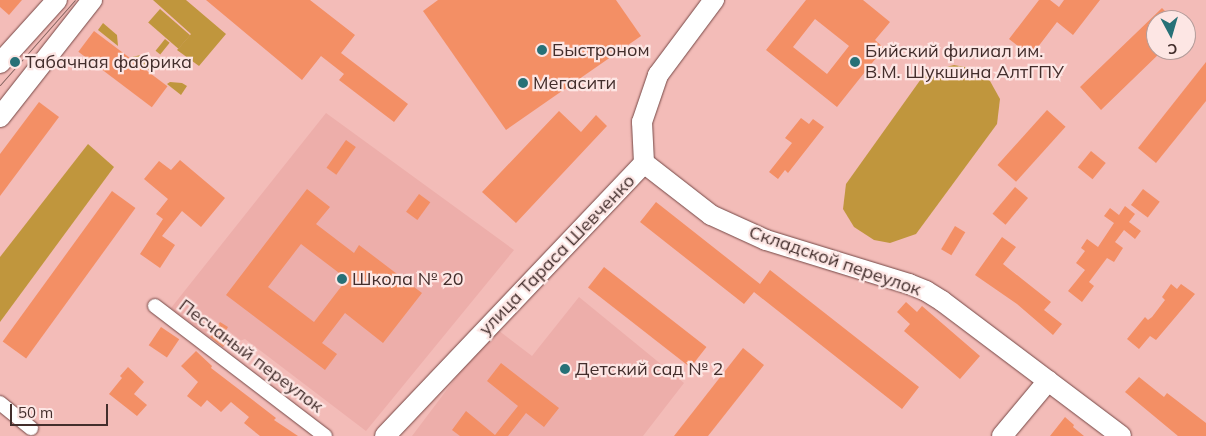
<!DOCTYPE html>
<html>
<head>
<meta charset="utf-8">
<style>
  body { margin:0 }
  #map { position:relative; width:1206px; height:436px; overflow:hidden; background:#f3bcb8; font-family:Mulish,sans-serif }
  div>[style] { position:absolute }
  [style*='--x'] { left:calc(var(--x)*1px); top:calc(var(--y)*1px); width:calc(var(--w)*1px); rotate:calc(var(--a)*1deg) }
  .built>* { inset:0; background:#edaeaa }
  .green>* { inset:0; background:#c0963d; transform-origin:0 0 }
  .building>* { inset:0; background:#f38f65; transform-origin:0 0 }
  .roads { filter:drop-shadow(0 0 1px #754745) drop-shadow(0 0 1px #754745) }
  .street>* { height:14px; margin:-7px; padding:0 7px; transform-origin:7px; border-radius:7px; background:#fff }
  .secondary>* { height:20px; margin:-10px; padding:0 10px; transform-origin:10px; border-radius:10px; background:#fff }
  .tram>* { height:1px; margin:-0.5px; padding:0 0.5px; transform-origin:0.5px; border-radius:0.5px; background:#81605d }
  .dots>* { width:14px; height:14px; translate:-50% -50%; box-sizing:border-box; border:2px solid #fde6e4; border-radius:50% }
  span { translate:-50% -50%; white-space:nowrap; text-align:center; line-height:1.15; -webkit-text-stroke:4.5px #fde6e4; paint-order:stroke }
  .poi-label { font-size:18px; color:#432e2c }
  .left { translate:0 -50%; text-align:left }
  .street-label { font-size:18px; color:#432e2c }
  .north { position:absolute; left:1146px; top:10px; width:50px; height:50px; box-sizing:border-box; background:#fde6e4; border:1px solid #b39c9a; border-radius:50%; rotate:174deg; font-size:14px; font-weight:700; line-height:20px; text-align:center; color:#432e2c }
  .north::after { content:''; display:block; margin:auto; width:18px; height:22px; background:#277177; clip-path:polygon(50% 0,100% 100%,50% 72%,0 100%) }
  .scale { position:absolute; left:10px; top:404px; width:98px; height:22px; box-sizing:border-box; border:2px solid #432e2c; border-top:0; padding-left:6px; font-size:15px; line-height:18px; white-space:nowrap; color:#432e2c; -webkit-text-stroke:4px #fde6e4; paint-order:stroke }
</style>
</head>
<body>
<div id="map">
  <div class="built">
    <i style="clip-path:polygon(326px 113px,514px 250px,366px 431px,245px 339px,223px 347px,171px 308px)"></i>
    <i style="clip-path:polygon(579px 297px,684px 383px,643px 436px,412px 436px,494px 327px,532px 356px)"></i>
  </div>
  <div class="green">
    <i style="clip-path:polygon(153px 0,186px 0,226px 34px,199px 66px,177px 50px,191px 34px)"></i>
    <i style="left:160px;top:9px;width:40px;height:18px;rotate:41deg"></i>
    <i style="clip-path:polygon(103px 23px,117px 35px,118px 46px,98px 30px)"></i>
    <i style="left:165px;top:39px;width:6px;height:15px;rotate:39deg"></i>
    <i style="clip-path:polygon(141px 55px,151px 60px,153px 73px,132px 57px)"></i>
    <i style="clip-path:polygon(954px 65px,970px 68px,990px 81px,1000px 99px,997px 124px,916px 234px,890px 243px,874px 240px,854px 227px,843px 209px,846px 184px,926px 72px)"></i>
    <i style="clip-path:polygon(170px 82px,182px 83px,187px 86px,181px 95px,167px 84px)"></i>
    <i style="clip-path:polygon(88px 144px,114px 167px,0 322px,0 257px)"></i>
  </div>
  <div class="building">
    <i style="clip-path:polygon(0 0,22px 0,9px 15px,0 7px)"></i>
    <i style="clip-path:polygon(206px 0,310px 0,355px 35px,341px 53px,408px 104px,394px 122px,339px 80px,344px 74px,321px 56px,302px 80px)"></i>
    <i style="clip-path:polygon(438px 0,616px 0,641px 36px,506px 130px,423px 11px)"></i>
    <i style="clip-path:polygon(evenodd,806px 0,863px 0,890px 22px,875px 40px,884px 48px,837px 107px,766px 50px,806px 0,815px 19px,849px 46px,827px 74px,793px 47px,815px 19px)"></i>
    <i style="clip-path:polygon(1039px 0,1050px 0,1059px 7px,1064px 0,1100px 0,1073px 35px,1057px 22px,1031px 56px,1009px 39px)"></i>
    <i style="clip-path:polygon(1162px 8px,1174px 20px,1156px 20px,1156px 50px,1163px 50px,1101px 110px,1080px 87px)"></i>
    <i style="left:94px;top:31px;width:92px;height:26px;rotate:37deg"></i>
    <i style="clip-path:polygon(1206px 62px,1206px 101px,1156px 163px,1138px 148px)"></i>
    <i style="clip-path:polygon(39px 102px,59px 117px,0 196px,0 154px)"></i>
    <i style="left:1047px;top:110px;width:25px;height:74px;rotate:42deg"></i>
    <i style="clip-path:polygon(559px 111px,581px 132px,596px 115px,607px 126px,516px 223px,482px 192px)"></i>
    <i style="clip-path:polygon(801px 118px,809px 124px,813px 119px,824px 127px,788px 173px,785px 170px,778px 179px,769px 172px,792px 143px,785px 138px)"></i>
    <i style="left:346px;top:140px;width:12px;height:34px;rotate:35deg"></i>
    <i style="left:1091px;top:151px;width:19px;height:21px;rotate:39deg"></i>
    <i style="clip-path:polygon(180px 160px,225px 198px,201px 227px,182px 211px,162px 236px,175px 245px,160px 268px,140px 254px,163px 219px,156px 214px,168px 199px,144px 179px,159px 161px,171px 170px)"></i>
    <i style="left:1015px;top:187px;width:17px;height:35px;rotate:40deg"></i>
    <i style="clip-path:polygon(evenodd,307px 189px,330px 207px,316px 224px,354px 253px,359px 245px,422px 293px,383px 343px,345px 313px,322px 343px,337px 354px,325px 370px,226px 295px,307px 189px,301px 244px,347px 279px,314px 322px,268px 287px,301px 244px)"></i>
    <i style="left:1143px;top:189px;width:21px;height:20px;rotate:37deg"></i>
    <i style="left:112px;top:191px;width:29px;height:186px;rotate:36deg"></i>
    <i style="left:419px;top:194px;width:14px;height:22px;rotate:36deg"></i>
    <i style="clip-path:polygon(656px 202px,760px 284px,770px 270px,919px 387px,902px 409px,754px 292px,744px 304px,640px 222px)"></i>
    <i style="clip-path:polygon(1125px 206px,1135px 214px,1129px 222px,1141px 231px,1135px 239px,1124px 230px,1115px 242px,1123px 248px,1114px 262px,1107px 258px,1089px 282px,1094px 286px,1082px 302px,1068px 291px,1085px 270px,1076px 263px,1085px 251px,1081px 248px,1087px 239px,1098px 247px,1114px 223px,1104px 216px,1110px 208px,1119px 215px)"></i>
    <i style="left:955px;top:226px;width:12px;height:27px;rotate:31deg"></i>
    <i style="clip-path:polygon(1002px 237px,1016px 247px,1003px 264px,1051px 302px,1044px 310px,1062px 324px,1053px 335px,1017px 304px,975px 275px)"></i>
    <i style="left:604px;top:267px;width:130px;height:26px;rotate:38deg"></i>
    <i style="clip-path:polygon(1171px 284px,1177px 289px,1181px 284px,1195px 294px,1156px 340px,1150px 336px,1139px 349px,1127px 339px,1145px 317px,1148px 320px,1152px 317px,1165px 300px,1162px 297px)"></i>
    <i style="clip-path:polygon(906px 302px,917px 312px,922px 306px,980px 356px,960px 379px,904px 331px,910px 324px,897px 312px)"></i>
    <i style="clip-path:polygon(220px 322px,228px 327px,224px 334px,229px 338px,223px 347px,210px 337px)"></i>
    <i style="left:161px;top:327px;width:22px;height:22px;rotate:34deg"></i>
    <i style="clip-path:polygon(743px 348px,764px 365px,708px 436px,674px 436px)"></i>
    <i style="clip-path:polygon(196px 351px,212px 366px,211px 368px,276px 418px,274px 420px,298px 436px,260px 436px,244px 423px,249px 417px,231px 402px,221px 412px,207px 400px,201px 407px,187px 396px,198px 382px,181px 366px)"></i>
    <i style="clip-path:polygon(501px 363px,559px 408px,544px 427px,526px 413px,508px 436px,460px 436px,452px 430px,466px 411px,495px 435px,518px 406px,487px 381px)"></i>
    <i style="clip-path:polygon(128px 367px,144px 382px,134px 394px,147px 405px,137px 416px,109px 394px,122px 378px,120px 376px)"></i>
    <i style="clip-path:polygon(1139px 377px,1164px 397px,1167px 393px,1206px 423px,1206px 436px,1178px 436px,1125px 392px)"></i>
    <i style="clip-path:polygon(1065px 417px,1074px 425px,1073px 427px,1084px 436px,1050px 436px)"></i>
  </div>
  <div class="roads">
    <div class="street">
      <i style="--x:155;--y:306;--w:214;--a:37.4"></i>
      <i style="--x:0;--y:403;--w:40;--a:39"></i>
    </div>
    <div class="secondary">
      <i style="--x:0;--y:63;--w:85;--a:-47.9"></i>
      <i style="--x:0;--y:117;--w:149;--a:-51.8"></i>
      <i style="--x:644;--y:163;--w:85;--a:37.8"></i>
      <i style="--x:711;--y:215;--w:60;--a:24.4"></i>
      <i style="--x:766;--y:240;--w:150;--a:17.1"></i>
      <i style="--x:909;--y:284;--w:18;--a:22"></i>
      <i style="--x:926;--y:291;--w:19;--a:32"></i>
      <i style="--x:942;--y:301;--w:224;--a:37"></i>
      <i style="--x:385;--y:436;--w:376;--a:-46.5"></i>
      <i style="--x:644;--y:163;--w:41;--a:-92.8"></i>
      <i style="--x:642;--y:122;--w:50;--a:-71.2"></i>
      <i style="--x:658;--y:75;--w:94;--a:-53.3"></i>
      <i style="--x:1002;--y:436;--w:72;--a:-50.1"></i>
    </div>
  </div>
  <div class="tram">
    <i style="--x:0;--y:85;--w:113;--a:-48.6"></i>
  </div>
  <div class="dots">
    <i style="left:542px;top:50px;background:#277177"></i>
    <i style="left:15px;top:62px;background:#277177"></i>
    <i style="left:855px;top:62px;background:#277177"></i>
    <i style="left:523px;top:83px;background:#277177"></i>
    <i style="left:342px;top:279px;background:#277177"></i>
    <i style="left:565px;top:369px;background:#277177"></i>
  </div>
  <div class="poi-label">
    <span class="left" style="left:552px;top:50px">Быстроном</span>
    <span class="left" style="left:865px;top:62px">Бийский филиал им.<br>В.М. Шукшина АлтГПУ</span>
    <span class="left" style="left:25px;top:62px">Табачная фабрика</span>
    <span class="left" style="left:533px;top:83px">Мегасити</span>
    <span class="left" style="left:352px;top:279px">Школа № 20</span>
    <span class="left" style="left:575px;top:369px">Детский сад № 2</span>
  </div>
  <div class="street-label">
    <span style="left:557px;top:255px;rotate:-46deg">улица Тараса Шевченко</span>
    <span style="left:835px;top:261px;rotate:19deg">Складской переулок</span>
    <span style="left:251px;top:356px;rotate:37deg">Песчаный переулок</span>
  </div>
  <div class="north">С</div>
  <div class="scale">50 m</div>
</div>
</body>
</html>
